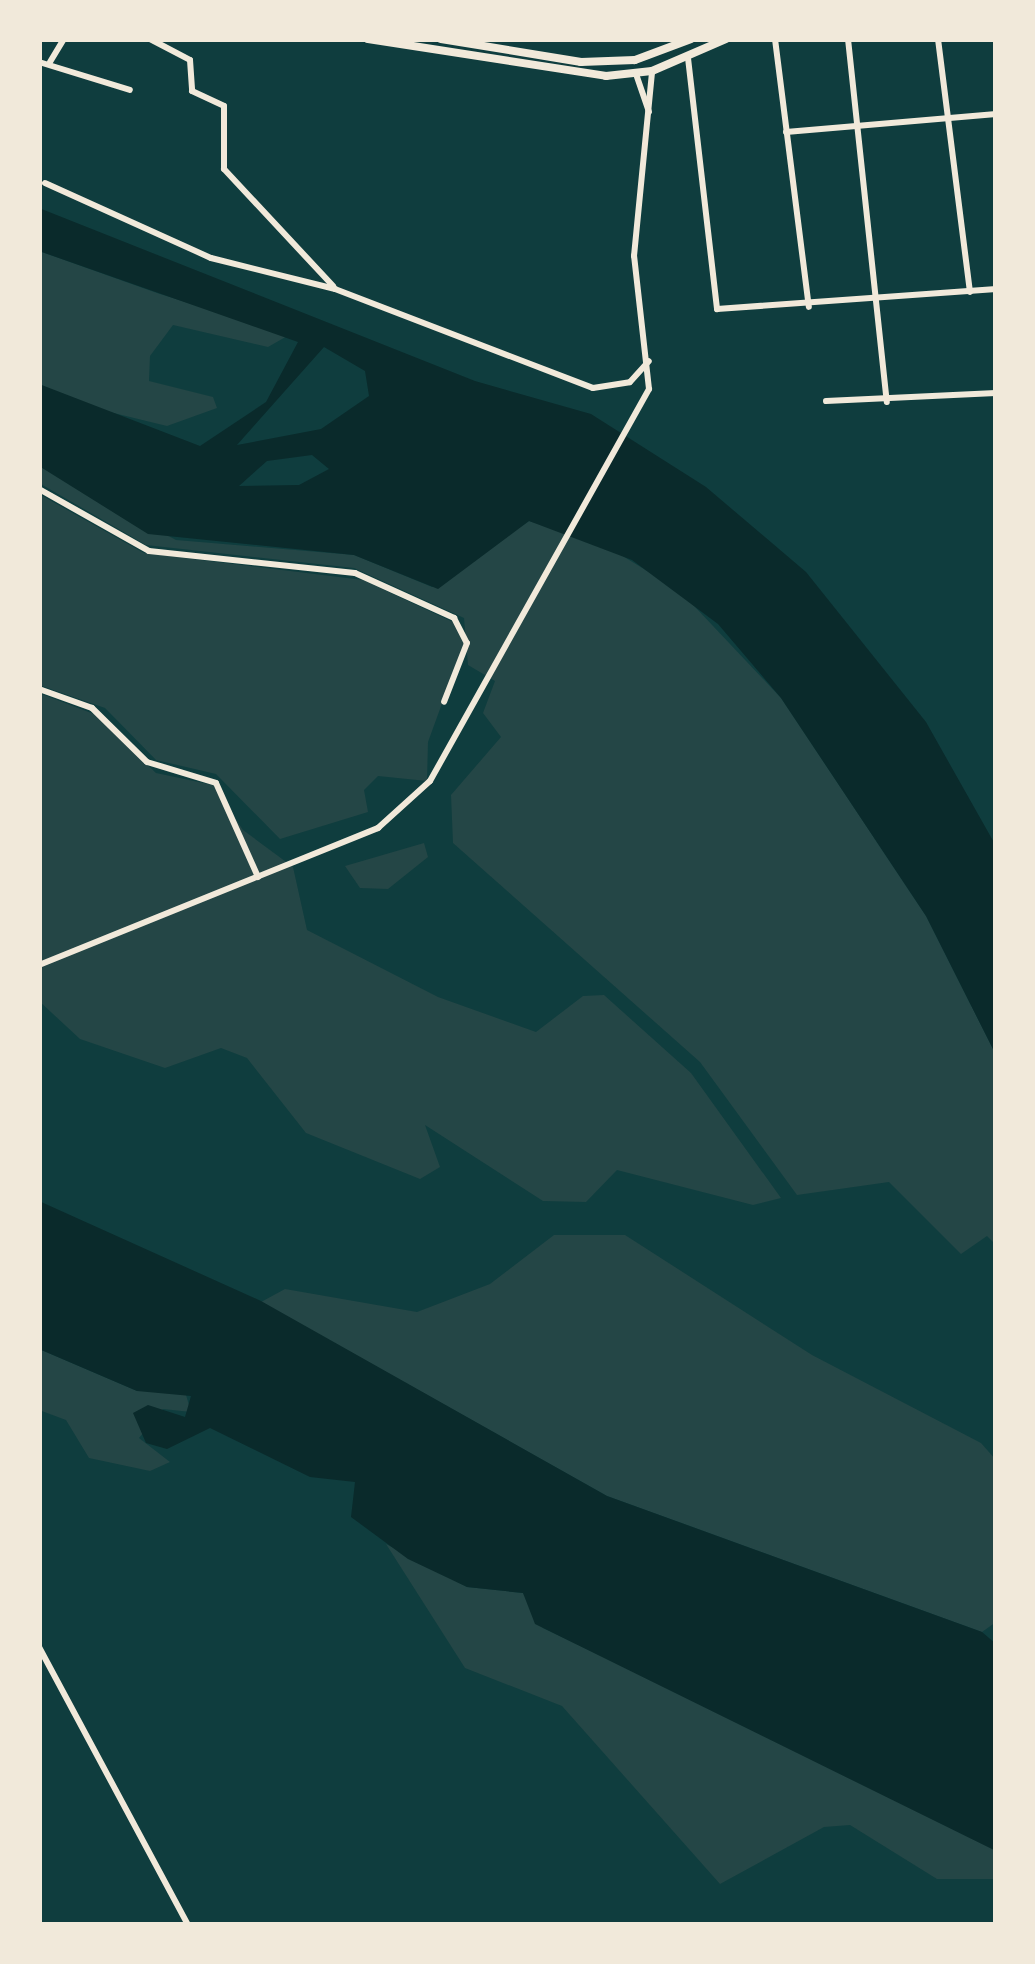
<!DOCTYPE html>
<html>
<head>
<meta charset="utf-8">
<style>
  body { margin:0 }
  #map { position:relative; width:1035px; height:1964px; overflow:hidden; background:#0f3d3e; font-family:Rubik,sans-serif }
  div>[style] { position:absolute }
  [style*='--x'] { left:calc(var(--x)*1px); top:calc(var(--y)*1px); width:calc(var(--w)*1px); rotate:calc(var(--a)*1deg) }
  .green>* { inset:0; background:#244646 }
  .water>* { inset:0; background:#0a2a2b }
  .minor>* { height:6px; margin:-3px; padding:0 3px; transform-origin:3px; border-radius:3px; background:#f1e9da }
  .secondary>* { height:8px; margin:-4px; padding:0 4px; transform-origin:4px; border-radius:4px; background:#f1e9da }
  span { translate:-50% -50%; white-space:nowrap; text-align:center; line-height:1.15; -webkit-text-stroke:12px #f1e9da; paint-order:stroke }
  .frame { position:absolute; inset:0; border:42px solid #f1e9da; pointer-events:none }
</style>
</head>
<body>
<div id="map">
  <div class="green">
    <i style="clip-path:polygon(39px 251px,157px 293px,289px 335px,268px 347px,173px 325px,150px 356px,149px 381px,213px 397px,217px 408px,167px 426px,93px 408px,39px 384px)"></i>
    <i style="clip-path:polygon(39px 466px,176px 540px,354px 555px,432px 587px,529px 521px,598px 541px,680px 591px,781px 698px,926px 916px,996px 1055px,996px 1245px,987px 1236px,961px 1254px,889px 1182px,797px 1195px,700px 1062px,453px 843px,451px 795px,501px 737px,483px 713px,495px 681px,468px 665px,464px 618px,354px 568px,146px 545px,39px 483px)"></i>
    <i style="clip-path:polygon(39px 494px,144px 553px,363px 580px,453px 622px,464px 643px,428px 742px,427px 781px,378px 776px,364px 790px,368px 812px,280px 839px,216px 774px,156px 760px,105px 708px,39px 685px)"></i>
    <i style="clip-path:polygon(39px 693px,94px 714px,156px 773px,213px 785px,243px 830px,293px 867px,307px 930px,438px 997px,536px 1032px,583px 996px,604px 995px,691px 1073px,781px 1198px,753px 1205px,617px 1170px,586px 1202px,543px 1201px,425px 1125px,440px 1167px,420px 1179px,306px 1133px,247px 1058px,221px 1048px,165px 1068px,80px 1039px,39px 1001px)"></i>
    <i style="clip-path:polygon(424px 843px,428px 857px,388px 889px,360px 888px,345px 866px)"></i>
    <i style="clip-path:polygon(554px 1235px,625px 1235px,812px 1355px,981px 1443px,996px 1460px,996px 1622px,982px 1632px,607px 1496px,261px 1302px,285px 1289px,417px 1312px,490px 1284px)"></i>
    <i style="clip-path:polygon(39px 1349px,137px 1391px,184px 1388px,191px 1412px,163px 1409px,139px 1438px,170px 1462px,150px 1471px,89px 1458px,66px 1420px,39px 1410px)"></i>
    <i style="clip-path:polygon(386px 1544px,467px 1587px,523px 1593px,543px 1628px,965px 1829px,996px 1851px,996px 1879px,937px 1879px,850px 1825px,824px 1827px,720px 1884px,562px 1706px,465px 1668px)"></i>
  </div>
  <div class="water">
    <i style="clip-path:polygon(evenodd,39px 208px,475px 381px,591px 414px,706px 487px,806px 572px,926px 722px,996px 846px,996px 1055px,926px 916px,781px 698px,718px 624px,632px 560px,529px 521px,438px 589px,354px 555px,148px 534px,39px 466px,39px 384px,200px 446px,266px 402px,298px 342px,39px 251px,39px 208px,324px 347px,365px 371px,369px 396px,321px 429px,237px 445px,324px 347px,39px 208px,312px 455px,329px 469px,299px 485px,239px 486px,267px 461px,312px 455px)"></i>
    <i style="clip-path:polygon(39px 1201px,261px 1301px,607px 1496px,982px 1632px,996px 1644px,996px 1851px,535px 1624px,523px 1593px,467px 1587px,408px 1559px,351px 1517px,355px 1482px,310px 1477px,210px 1428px,167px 1449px,146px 1443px,133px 1413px,148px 1405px,185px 1417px,191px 1396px,137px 1391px,39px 1349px)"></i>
  </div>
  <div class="minor">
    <i style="--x:150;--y:39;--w:45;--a:27.7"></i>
    <i style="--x:190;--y:60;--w:31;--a:86"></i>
    <i style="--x:192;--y:91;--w:35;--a:25"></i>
    <i style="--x:224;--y:106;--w:63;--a:90"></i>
    <i style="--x:224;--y:169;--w:160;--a:47"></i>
    <i style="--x:775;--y:39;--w:270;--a:82.8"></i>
    <i style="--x:848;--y:39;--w:365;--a:83.9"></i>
    <i style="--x:938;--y:39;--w:255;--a:82.8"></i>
    <i style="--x:688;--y:58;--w:253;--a:83.4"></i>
    <i style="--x:717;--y:309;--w:280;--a:-4.1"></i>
    <i style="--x:39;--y:62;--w:95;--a:17.1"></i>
    <i style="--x:50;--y:62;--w:27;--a:-59"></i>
    <i style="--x:636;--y:74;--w:40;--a:71.1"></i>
    <i style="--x:786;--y:132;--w:211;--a:-4.9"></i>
    <i style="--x:45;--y:183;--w:182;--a:24.3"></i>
    <i style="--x:211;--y:258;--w:128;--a:14"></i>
    <i style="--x:335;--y:289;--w:276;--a:21"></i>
    <i style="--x:593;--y:388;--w:37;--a:-9"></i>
    <i style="--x:630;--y:382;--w:28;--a:-48"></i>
    <i style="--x:826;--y:401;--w:170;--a:-2.7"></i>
    <i style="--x:39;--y:489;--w:126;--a:29.4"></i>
    <i style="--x:149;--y:551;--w:207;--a:6.1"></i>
    <i style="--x:355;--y:573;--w:109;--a:24.4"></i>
    <i style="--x:454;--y:618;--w:28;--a:63"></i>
    <i style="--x:467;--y:643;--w:63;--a:111.3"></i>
    <i style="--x:39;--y:689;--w:56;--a:19.7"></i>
    <i style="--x:92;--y:708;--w:77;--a:44.5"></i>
    <i style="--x:147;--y:762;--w:72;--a:16.9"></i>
    <i style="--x:216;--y:783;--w:103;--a:65.9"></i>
    <i style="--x:39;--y:965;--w:366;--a:-22"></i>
    <i style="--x:378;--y:828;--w:70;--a:-42.1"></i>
    <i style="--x:430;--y:781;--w:449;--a:-60.8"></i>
    <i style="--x:649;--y:389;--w:134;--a:-96.4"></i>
    <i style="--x:634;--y:256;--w:186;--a:-84.4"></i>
    <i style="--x:39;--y:1647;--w:315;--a:61.8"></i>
  </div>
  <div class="secondary">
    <i style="--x:368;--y:39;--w:241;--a:8.8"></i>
    <i style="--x:606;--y:76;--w:46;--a:-6.2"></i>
    <i style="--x:652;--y:71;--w:81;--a:-23.4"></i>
    <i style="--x:441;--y:39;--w:142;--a:9.3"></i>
    <i style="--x:581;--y:62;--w:54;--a:-2.1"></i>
    <i style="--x:635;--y:60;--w:60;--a:-20.6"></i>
  </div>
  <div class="frame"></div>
</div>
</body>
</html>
